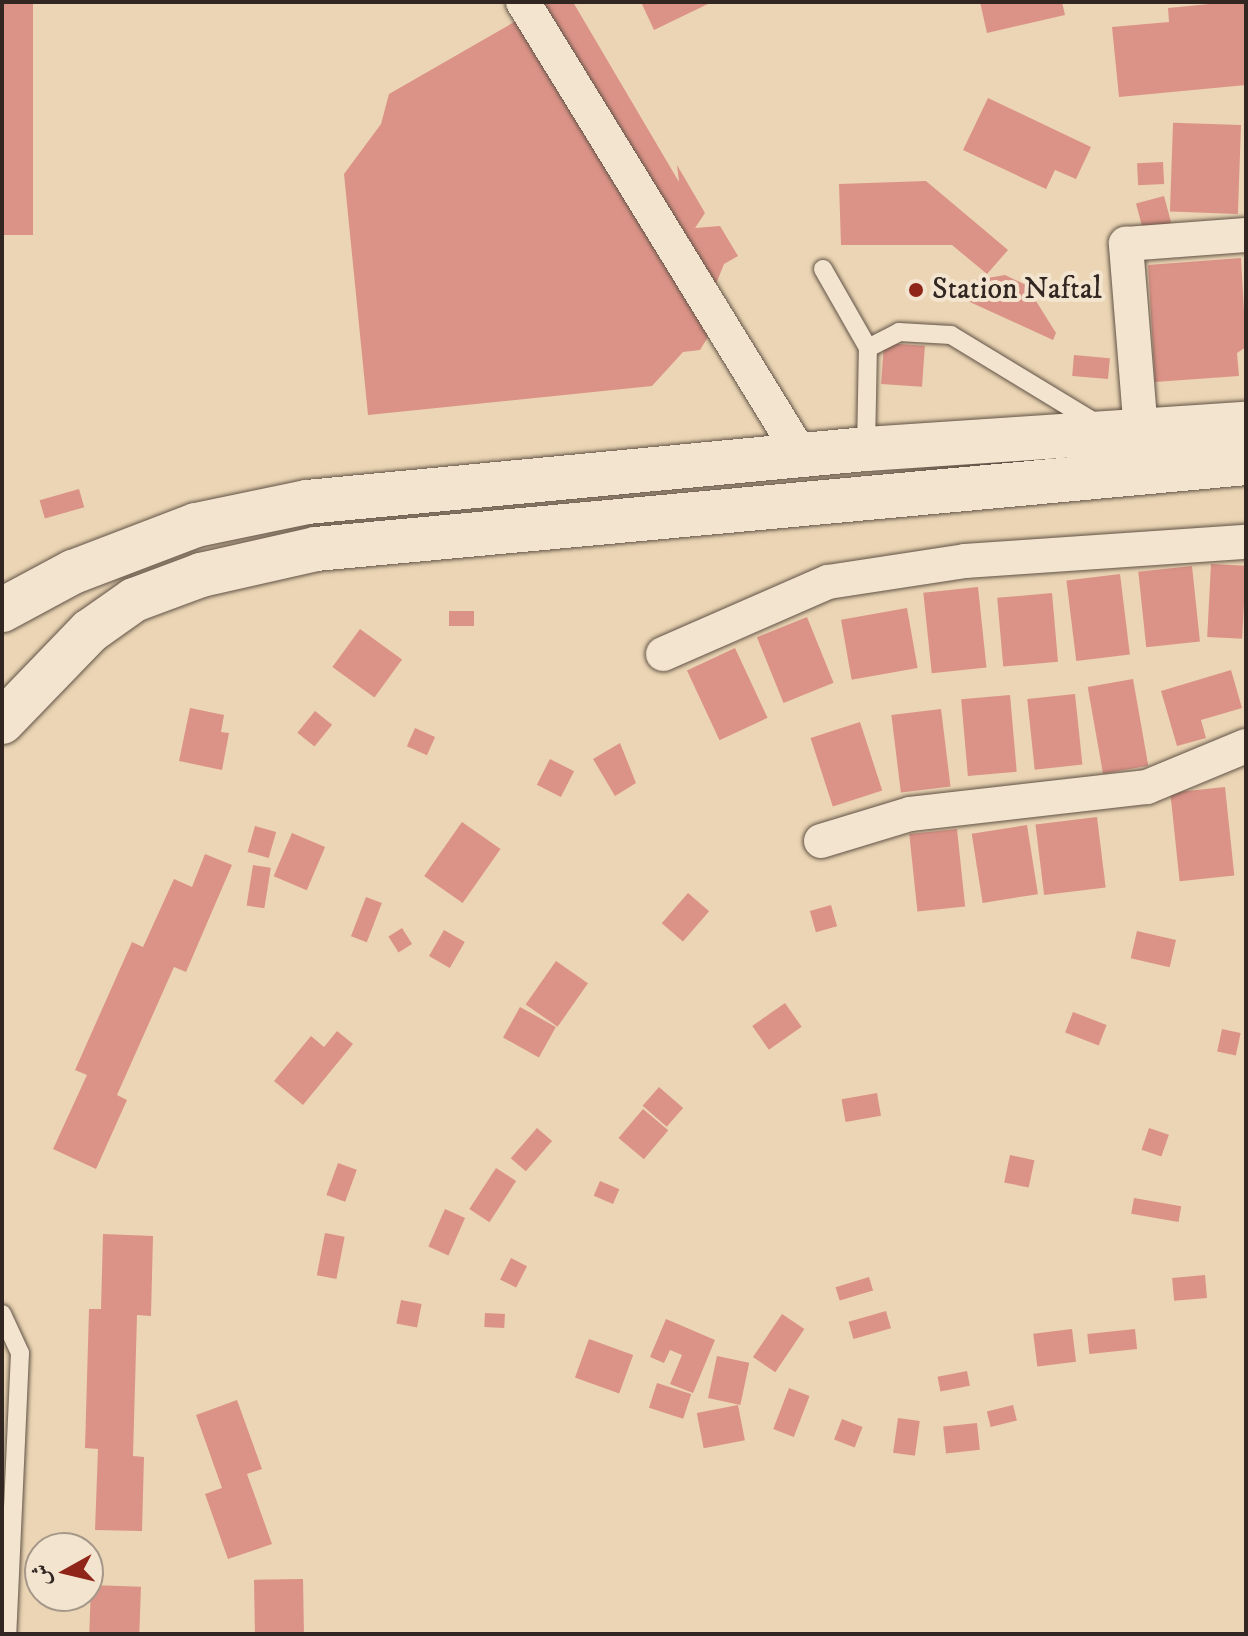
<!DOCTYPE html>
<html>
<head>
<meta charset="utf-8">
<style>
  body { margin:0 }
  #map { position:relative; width:1248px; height:1636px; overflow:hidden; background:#ebd5b4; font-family:"IM FELL DW Pica",Amiri,serif }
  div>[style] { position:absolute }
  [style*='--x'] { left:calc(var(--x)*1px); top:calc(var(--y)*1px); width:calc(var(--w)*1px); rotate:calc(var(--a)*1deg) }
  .building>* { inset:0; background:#dc9387; transform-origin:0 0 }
  .roads { filter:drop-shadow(0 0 2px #605246) drop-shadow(0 0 2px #605246) }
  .lane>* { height:18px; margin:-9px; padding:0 9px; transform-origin:9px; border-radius:9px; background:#f2e4ce }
  .street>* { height:34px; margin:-17px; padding:0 17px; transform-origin:17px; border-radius:17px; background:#f2e4ce }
  .secondary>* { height:44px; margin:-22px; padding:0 22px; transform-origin:22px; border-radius:22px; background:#f2e4ce }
  .dots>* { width:22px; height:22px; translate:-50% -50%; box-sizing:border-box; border:4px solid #f2e4ce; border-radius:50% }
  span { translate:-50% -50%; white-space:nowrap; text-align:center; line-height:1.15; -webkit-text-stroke:8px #f2e4ce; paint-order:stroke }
  .poi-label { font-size:30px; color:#322622 }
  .left { translate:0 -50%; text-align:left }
  .frame { position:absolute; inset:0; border:4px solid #322622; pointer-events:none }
  .north { position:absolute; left:24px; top:1532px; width:80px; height:80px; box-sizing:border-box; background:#f2e4ce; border:2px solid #a59889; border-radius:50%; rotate:262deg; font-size:22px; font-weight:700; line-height:32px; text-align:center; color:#322622 }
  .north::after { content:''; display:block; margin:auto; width:28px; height:36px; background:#8f2418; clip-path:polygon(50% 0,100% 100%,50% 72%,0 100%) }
</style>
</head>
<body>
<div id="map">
  <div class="building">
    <i style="left:2px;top:2px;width:31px;height:233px"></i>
    <i style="clip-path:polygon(549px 2px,573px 2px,679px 182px,677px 165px,705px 213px,695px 228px,720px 226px,738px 256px,724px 264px,706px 309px,708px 337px,700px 350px,683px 352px,652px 386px,368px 415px,344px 174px,381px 124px,389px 94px)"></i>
    <i style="clip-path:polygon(641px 2px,712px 2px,654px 30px)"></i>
    <i style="clip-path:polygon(980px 2px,1062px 2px,1065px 15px,987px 33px)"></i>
    <i style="clip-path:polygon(1230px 2px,1246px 2px,1246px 85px,1119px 97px,1112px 27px,1169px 22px,1168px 8px)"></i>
    <i style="clip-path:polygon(988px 98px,1091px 147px,1076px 179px,1055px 170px,1046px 189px,963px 150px)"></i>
    <i style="left:1241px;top:125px;width:89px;height:68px;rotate:92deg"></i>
    <i style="left:1163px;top:162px;width:22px;height:26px;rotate:87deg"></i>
    <i style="clip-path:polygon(926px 181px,1008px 250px,987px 274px,952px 245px,841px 245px,839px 184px)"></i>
    <i style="left:1164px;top:196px;width:28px;height:29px;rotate:75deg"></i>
    <i style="clip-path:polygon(1241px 258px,1246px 347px,1237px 353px,1239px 376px,1155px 382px,1148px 265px)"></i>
    <i style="clip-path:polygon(1005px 275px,1026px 285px,1056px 333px,1053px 340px,948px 292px,952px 284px)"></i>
    <i style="left:884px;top:343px;width:41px;height:41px;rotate:4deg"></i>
    <i style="left:1074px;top:355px;width:36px;height:21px;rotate:5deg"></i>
    <i style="left:79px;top:489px;width:19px;height:41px;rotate:74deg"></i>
    <i style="left:1211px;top:564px;width:35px;height:73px;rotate:3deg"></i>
    <i style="left:1192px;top:566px;width:76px;height:54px;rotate:84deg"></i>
    <i style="left:1120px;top:574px;width:81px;height:54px;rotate:83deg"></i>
    <i style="left:978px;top:587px;width:81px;height:55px;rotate:84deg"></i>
    <i style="left:1052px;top:593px;width:69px;height:55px;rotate:85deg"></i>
    <i style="left:907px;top:608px;width:61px;height:67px;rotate:80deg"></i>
    <i style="left:449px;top:611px;width:25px;height:15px"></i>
    <i style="left:807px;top:617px;width:71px;height:54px;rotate:68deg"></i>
    <i style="left:360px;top:629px;width:52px;height:47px;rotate:36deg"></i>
    <i style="left:735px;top:648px;width:77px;height:53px;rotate:65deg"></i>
    <i style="clip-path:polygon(1231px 670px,1242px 708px,1201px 720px,1206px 738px,1177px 746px,1161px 691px)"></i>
    <i style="left:1133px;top:679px;width:88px;height:46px;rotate:80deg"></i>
    <i style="left:1075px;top:694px;width:71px;height:48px;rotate:84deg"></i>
    <i style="left:1010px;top:695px;width:77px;height:49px;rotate:85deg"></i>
    <i style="clip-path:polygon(190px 708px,224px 715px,221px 732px,229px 733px,222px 770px,179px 761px)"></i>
    <i style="left:941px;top:709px;width:78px;height:50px;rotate:83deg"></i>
    <i style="left:315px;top:711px;width:22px;height:28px;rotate:39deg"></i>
    <i style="left:860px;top:722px;width:72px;height:52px;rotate:72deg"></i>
    <i style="left:415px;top:728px;width:22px;height:20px;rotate:24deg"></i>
    <i style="clip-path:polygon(620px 743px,636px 783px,615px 796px,593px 759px)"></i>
    <i style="left:550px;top:759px;width:27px;height:29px;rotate:27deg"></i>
    <i style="left:1225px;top:787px;width:89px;height:55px;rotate:84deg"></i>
    <i style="left:1097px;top:817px;width:71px;height:62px;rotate:83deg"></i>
    <i style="left:462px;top:822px;width:47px;height:66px;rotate:35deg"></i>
    <i style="left:1027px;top:825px;width:70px;height:56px;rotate:81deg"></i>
    <i style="left:255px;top:826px;width:22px;height:27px;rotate:16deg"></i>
    <i style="left:957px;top:829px;width:78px;height:48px;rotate:84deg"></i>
    <i style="left:292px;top:833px;width:36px;height:47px;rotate:23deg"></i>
    <i style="clip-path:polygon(205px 854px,232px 865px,186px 972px,174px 967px,117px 1095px,127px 1100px,96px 1169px,53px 1149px,87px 1075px,75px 1070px,132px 942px,143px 947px,174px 879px,192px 887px)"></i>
    <i style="left:253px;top:865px;width:18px;height:41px;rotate:9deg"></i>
    <i style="left:688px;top:893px;width:28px;height:40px;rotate:41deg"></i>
    <i style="left:366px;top:897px;width:17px;height:42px;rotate:21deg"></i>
    <i style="left:831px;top:905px;width:22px;height:22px;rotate:74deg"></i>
    <i style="left:402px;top:928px;width:19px;height:16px;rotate:58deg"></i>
    <i style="left:444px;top:930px;width:24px;height:30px;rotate:30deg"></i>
    <i style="left:1137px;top:931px;width:40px;height:28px;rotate:13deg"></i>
    <i style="left:556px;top:961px;width:39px;height:53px;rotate:35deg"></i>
    <i style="left:785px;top:1003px;width:29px;height:40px;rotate:55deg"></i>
    <i style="left:520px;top:1007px;width:41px;height:35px;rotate:29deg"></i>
    <i style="left:1073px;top:1012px;width:36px;height:22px;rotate:21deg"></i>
    <i style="left:1222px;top:1029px;width:19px;height:23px;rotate:12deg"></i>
    <i style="clip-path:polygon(337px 1031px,353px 1044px,303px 1105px,274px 1081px,311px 1036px,324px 1047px)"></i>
    <i style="left:659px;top:1087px;width:32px;height:25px;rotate:41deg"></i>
    <i style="left:877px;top:1093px;width:23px;height:36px;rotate:80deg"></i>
    <i style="left:643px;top:1109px;width:33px;height:38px;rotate:40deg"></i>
    <i style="left:537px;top:1128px;width:20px;height:40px;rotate:41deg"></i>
    <i style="left:1149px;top:1128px;width:21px;height:23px;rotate:19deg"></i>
    <i style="left:1010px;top:1155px;width:25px;height:28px;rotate:12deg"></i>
    <i style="left:338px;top:1163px;width:20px;height:34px;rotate:20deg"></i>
    <i style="left:496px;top:1168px;width:24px;height:49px;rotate:33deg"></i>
    <i style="left:600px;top:1181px;width:21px;height:16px;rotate:23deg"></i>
    <i style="left:1134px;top:1198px;width:48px;height:16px;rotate:10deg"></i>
    <i style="left:445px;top:1209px;width:22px;height:41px;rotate:24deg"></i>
    <i style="left:325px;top:1233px;width:20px;height:43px;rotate:11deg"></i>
    <i style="clip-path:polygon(103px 1234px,153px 1236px,151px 1316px,137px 1315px,133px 1456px,144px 1457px,142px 1531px,95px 1530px,98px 1449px,85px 1448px,89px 1309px,101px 1309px)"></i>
    <i style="left:511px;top:1258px;width:18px;height:24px;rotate:27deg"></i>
    <i style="left:1205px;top:1275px;width:23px;height:33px;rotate:85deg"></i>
    <i style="left:869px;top:1277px;width:14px;height:35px;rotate:73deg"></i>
    <i style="left:401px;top:1300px;width:21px;height:24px;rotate:11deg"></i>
    <i style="left:886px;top:1311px;width:18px;height:39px;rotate:74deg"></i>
    <i style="left:485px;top:1313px;width:20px;height:14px;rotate:3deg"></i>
    <i style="left:782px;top:1314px;width:27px;height:52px;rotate:34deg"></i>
    <i style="clip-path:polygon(666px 1319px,715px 1340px,693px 1393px,670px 1384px,682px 1355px,670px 1350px,664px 1363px,650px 1357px)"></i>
    <i style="left:1072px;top:1329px;width:33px;height:39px;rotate:83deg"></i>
    <i style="left:1135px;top:1329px;width:20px;height:48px;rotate:84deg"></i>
    <i style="left:589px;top:1339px;width:47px;height:41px;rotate:20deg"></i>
    <i style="left:717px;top:1356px;width:33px;height:43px;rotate:12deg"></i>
    <i style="left:967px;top:1371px;width:15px;height:30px;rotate:79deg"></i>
    <i style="left:657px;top:1383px;width:36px;height:26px;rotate:18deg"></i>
    <i style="left:789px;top:1388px;width:22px;height:44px;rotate:21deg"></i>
    <i style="clip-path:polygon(237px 1400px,262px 1469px,247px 1474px,272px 1544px,228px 1559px,205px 1494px,222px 1488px,196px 1415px)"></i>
    <i style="left:738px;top:1405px;width:36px;height:42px;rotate:79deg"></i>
    <i style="left:1013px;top:1405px;width:16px;height:27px;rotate:76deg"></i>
    <i style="left:898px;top:1418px;width:22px;height:35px;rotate:8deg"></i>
    <i style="left:842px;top:1419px;width:22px;height:22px;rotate:21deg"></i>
    <i style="left:977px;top:1423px;width:27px;height:34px;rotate:84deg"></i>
    <i style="left:303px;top:1579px;width:55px;height:49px;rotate:89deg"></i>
    <i style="left:91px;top:1585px;width:50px;height:49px;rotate:2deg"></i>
  </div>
  <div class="roads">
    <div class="lane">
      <i style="--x:823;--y:269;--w:91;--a:60.3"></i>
      <i style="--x:866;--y:449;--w:101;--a:-88.9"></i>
      <i style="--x:868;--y:348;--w:35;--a:-27"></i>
      <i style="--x:899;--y:332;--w:52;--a:3.3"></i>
      <i style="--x:951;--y:335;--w:173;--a:31.3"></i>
      <i style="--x:2;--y:1314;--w:43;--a:65.2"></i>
      <i style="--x:20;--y:1353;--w:281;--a:92.6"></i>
    </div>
    <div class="street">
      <i style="--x:523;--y:2;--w:532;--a:58.46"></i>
      <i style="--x:1141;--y:432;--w:189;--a:-94.6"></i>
      <i style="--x:1126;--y:244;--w:120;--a:-4.3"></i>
      <i style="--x:663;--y:654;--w:180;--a:-23.6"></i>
      <i style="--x:828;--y:582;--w:139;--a:-8.7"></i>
      <i style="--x:965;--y:561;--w:282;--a:-3.9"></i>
      <i style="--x:821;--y:841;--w:93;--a:-16.9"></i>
      <i style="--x:910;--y:814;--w:239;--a:-6.5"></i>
      <i style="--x:1147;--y:787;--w:107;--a:-22.5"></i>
    </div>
    <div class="secondary">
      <i style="--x:2;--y:610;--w:81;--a:-28.2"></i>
      <i style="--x:73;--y:572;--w:132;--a:-20.9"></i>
      <i style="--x:196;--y:525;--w:113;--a:-11.7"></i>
      <i style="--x:307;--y:502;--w:562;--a:-5.42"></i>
      <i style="--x:866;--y:449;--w:381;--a:-3.8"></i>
      <i style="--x:2;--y:722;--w:127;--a:-46"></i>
      <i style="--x:90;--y:631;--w:54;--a:-35.2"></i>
      <i style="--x:134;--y:600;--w:72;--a:-20.5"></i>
      <i style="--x:201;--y:575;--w:118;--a:-12.7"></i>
      <i style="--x:316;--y:549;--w:934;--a:-5.28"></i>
    </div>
  </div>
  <div class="dots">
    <i style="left:916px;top:290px;background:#8f2418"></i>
  </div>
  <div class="poi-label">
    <span class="left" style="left:932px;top:290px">Station Naftal</span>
  </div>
  <div class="frame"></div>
  <div class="north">ش</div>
</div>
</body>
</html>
